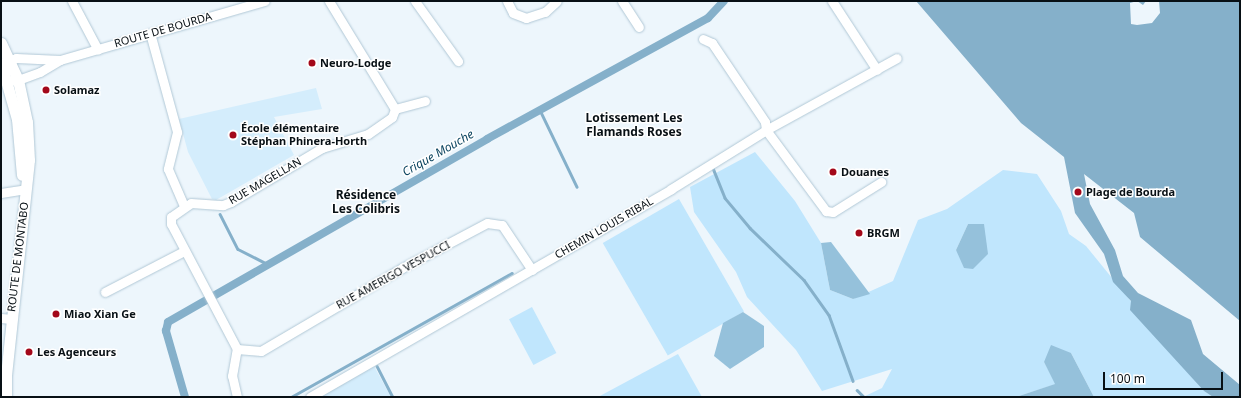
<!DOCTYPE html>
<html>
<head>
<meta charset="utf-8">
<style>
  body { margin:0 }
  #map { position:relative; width:1241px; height:398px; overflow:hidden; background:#edf6fc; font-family:"Noto Sans",sans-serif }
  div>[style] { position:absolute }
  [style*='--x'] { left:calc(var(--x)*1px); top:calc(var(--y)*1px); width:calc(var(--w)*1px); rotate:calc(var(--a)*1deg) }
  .built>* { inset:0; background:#d4edfc }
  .green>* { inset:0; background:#c0e6fd; transform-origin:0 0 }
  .forest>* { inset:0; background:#95c1db }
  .water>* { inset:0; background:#85b0ca }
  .stream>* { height:2.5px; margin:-1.25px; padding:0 1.25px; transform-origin:1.25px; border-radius:1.25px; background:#85b0ca }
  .canal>* { height:8px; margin:-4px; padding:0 4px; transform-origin:4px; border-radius:4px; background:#85b0ca }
  .roads { filter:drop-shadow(0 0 1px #b1c8d6) drop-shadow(0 0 1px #b1c8d6) }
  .minor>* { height:9px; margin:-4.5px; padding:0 4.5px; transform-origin:4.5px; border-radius:4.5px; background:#fff }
  .major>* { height:11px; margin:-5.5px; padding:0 5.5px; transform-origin:5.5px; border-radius:5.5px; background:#fff }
  .dots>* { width:11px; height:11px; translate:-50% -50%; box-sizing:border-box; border:2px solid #fff; border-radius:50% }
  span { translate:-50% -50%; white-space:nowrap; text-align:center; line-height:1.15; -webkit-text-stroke:3px #fff; paint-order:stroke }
  .street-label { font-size:11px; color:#081015 }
  .poi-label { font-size:11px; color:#081015; font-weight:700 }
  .left { translate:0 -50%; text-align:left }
  .neighbourhood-label { font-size:12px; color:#081015; font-weight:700 }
  .water-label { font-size:12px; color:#0c4560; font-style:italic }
  .frame { position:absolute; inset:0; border:2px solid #081015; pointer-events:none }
  .scale { position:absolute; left:1103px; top:372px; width:120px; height:18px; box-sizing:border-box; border:2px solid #081015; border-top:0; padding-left:5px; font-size:12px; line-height:14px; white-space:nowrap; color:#081015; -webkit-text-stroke:3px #fff; paint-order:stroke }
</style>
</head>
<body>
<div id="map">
  <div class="built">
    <i style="clip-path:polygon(316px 88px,322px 109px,274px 117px,294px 155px,216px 200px,212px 199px,188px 152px,179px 119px)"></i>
    <i style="clip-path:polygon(374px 366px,391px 397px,320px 397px)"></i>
  </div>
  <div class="green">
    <i style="clip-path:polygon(evenodd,755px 152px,795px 201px,821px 243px,830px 290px,853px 299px,893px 281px,918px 220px,947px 209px,1003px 170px,1037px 174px,1061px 211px,1069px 234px,1086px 246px,1204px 391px,1213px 397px,1094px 397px,1071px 353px,1044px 362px,1056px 384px,1016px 397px,863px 397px,882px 388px,892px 369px,822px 391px,796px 350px,747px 297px,736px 272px,694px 212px,690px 187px,755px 152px,968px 224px,973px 269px,956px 250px,968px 224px)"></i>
    <i style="left:679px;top:199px;width:130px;height:88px;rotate:60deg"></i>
    <i style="left:532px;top:307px;width:52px;height:26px;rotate:62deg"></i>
    <i style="clip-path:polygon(678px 354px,702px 397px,598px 397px)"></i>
  </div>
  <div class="forest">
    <i style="clip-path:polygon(968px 224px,984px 224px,988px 254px,973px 269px,964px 268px,956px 250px)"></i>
    <i style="clip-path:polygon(831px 242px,870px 294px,853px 299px,830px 290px,821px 243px)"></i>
    <i style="clip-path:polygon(743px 312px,764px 326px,764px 347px,730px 369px,714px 356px,723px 323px)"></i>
    <i style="clip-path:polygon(1051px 345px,1071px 353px,1094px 397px,1016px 397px,1055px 384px,1044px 362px)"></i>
  </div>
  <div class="water">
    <i style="clip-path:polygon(916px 1px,1146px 1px,1143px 5px,1137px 1px,1130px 3px,1131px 24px,1137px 25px,1152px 23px,1160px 13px,1159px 1px,1240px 1px,1240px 321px,1140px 237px,1134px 213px,1084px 174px,1090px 204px,1115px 250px,1123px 276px,1138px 293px,1191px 320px,1203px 354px,1240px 385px,1240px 397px,1213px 397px,1204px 391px,1130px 310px,1131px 301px,1113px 282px,1104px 254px,1075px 213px,1064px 157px,1021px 123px)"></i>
  </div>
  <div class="stream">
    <i style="--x:540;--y:110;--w:85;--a:64.3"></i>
    <i style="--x:713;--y:168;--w:32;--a:68"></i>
    <i style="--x:725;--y:198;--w:39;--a:50"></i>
    <i style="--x:750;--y:228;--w:75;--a:43.9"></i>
    <i style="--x:804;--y:280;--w:43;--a:54.5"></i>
    <i style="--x:829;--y:315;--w:70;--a:70"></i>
    <i style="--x:220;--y:214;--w:39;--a:63"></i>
    <i style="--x:238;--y:249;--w:35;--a:27"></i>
    <i style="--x:377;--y:366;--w:35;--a:63"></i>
    <i style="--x:857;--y:390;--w:10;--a:45"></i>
    <i style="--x:291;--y:397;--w:253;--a:-29.3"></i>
  </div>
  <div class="canal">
    <i style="--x:185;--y:397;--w:69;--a:-106.1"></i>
    <i style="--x:166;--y:331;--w:9;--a:-77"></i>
    <i style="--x:168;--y:322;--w:368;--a:-29.8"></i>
    <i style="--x:487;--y:139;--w:252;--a:-28.7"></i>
    <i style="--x:708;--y:18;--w:23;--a:-47"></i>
  </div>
  <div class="roads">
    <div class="minor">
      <i style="--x:72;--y:1;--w:55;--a:62"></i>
      <i style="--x:329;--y:1;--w:127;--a:58.6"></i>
      <i style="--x:415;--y:1;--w:74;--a:54.4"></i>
      <i style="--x:507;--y:1;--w:13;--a:63"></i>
      <i style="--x:513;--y:13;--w:14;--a:21"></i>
      <i style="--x:526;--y:18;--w:20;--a:-18"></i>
      <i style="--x:545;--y:12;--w:16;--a:-43"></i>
      <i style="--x:622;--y:1;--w:31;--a:57"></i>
      <i style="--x:832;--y:1;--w:82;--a:56.9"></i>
      <i style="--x:150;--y:33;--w:103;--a:74.7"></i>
      <i style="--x:177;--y:132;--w:38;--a:104"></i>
      <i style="--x:168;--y:169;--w:40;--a:66.6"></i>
      <i style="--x:703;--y:39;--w:10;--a:24"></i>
      <i style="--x:712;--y:43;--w:95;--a:56.1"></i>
      <i style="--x:765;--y:122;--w:8;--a:83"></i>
      <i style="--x:766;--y:130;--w:101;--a:53.5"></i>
      <i style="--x:826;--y:211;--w:7;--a:8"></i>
      <i style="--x:833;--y:212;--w:57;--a:-32"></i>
      <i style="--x:3;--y:64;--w:14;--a:-25"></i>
      <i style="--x:16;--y:58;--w:44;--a:2.6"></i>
      <i style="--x:7;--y:81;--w:11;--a:-5"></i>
      <i style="--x:18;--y:80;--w:23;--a:-20"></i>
      <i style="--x:40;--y:72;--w:23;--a:-31"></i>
      <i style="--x:60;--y:60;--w:213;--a:-16.1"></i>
      <i style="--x:1;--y:193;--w:25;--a:-9"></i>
      <i style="--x:105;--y:292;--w:89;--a:-27.4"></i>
      <i style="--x:1;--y:318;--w:10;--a:6"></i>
      <i style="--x:237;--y:349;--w:24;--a:5"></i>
      <i style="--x:261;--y:351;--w:164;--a:-30.5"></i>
      <i style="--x:402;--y:268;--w:96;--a:-27.9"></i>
      <i style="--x:487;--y:223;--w:15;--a:8"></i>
      <i style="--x:502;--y:225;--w:54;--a:56.3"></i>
      <i style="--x:237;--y:397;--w:22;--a:-103"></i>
      <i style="--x:232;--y:376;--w:27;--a:-80"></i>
      <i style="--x:237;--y:349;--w:141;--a:-117.8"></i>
      <i style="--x:171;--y:224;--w:7;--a:-90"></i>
      <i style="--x:171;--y:217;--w:24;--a:-35"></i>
      <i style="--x:191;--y:203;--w:32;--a:4"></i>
      <i style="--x:223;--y:205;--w:9;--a:-21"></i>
      <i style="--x:231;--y:202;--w:106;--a:-30.7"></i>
      <i style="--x:322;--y:148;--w:48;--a:-16.9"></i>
      <i style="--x:368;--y:134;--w:29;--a:-35"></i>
      <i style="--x:392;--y:117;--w:9;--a:-69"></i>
      <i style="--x:395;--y:109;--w:31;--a:-15"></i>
      <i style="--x:310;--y:397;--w:417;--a:-29.9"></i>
      <i style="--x:671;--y:189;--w:112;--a:-31.8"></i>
      <i style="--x:766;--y:130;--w:149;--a:-28.8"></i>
    </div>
    <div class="major">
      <i style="--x:1;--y:43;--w:41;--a:65.3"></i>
      <i style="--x:18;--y:80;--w:43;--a:77.9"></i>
      <i style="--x:27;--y:122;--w:38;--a:87"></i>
      <i style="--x:29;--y:160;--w:216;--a:96.1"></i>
      <i style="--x:6;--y:375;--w:22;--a:90"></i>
      <i style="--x:1;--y:63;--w:58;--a:74.1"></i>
      <i style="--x:17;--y:119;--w:56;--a:84.9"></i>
    </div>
  </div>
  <div class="dots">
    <i style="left:312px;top:63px;background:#a3081a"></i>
    <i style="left:46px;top:90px;background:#a3081a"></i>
    <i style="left:233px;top:135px;background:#a3081a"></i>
    <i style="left:833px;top:172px;background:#a3081a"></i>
    <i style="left:1078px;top:192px;background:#a3081a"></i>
    <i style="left:859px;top:233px;background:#a3081a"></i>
    <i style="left:56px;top:314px;background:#a3081a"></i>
    <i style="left:29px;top:352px;background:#a3081a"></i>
  </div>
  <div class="street-label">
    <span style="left:163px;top:30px;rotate:-16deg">ROUTE DE BOURDA</span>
    <span style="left:265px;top:181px;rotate:-30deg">RUE MAGELLAN</span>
    <span style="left:604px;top:228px;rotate:-30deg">CHEMIN LOUIS RIBAL</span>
    <span style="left:18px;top:257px;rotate:-83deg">ROUTE DE MONTABO</span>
    <span style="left:393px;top:275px;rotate:-29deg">RUE AMERIGO VESPUCCI</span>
  </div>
  <div class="poi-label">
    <span class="left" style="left:320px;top:63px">Neuro-Lodge</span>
    <span class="left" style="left:54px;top:90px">Solamaz</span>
    <span class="left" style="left:241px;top:135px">École élémentaire<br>Stéphan Phinera-Horth</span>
    <span class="left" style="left:841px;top:172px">Douanes</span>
    <span class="left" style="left:1086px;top:192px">Plage de Bourda</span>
    <span class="left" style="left:867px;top:233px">BRGM</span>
    <span class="left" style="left:64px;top:314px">Miao Xian Ge</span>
    <span class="left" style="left:37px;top:352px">Les Agenceurs</span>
  </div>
  <div class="neighbourhood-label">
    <span style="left:634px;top:125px">Lotissement Les<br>Flamands Roses</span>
    <span style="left:366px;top:202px">Résidence<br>Les Colibris</span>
  </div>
  <div class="water-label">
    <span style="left:438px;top:153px;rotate:-30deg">Crique Mouche</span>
  </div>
  <div class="frame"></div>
  <div class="scale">100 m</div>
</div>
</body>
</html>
